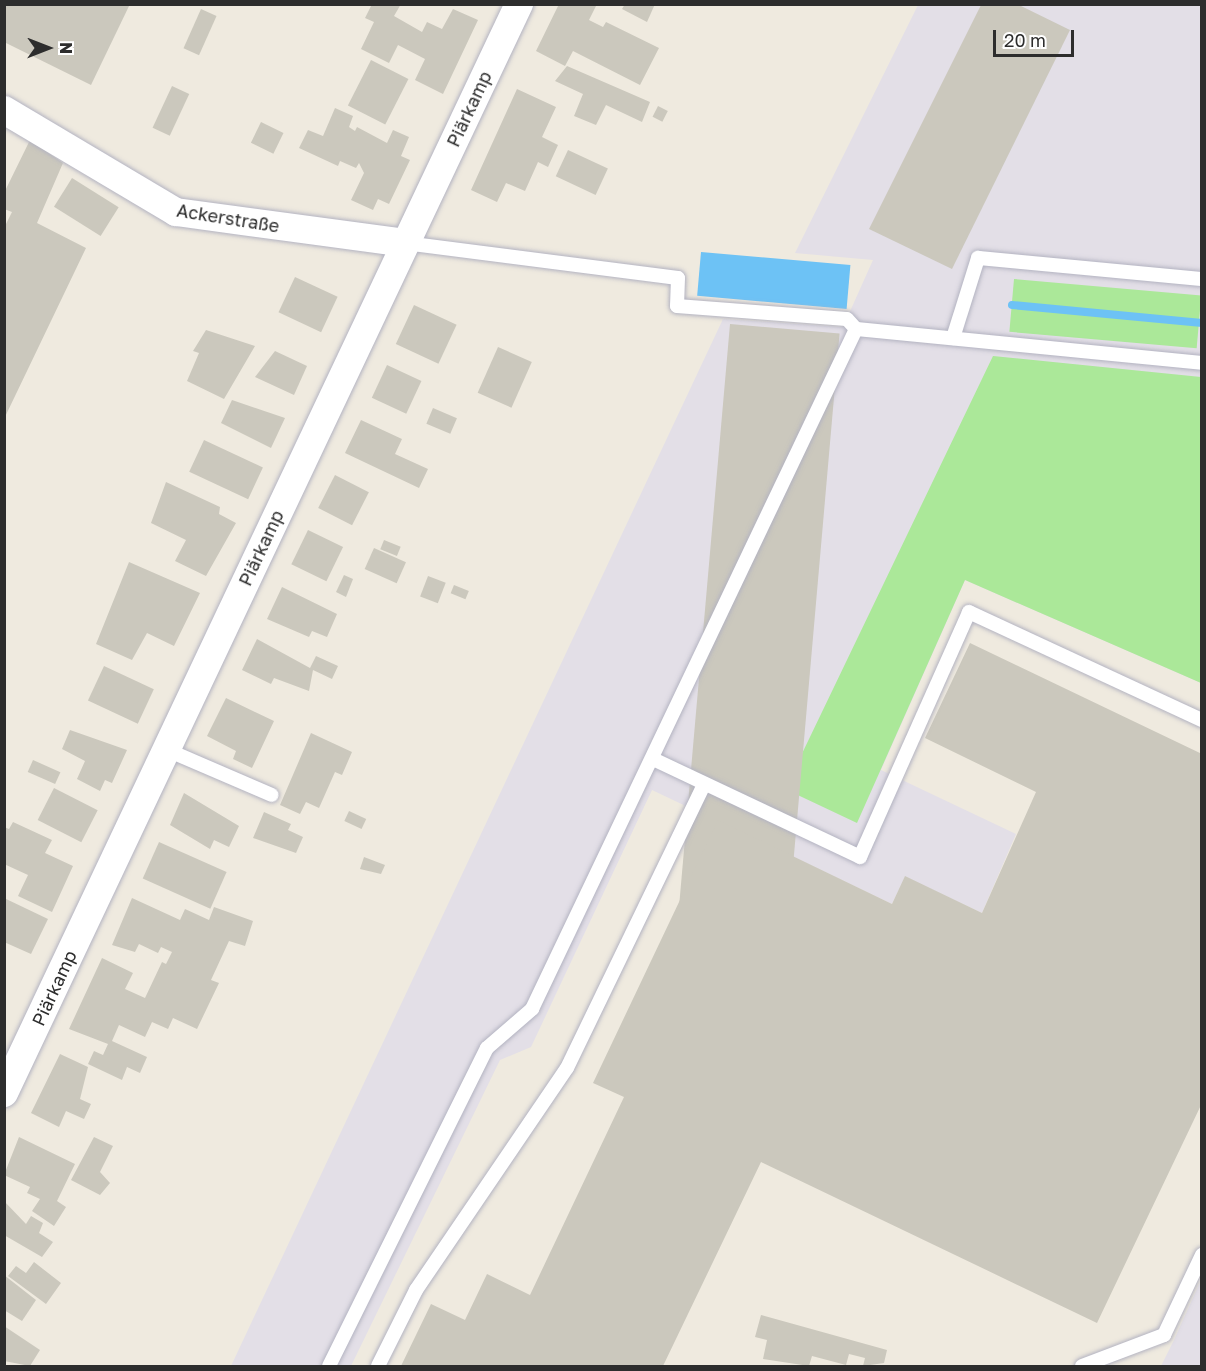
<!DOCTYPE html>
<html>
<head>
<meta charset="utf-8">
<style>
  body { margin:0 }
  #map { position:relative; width:1206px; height:1371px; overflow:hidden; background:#efeadf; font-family:"Golos Text",sans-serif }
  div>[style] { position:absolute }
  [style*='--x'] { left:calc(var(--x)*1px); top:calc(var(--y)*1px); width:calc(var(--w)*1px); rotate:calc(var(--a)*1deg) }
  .industrial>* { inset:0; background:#e3dfe7 }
  .green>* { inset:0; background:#abe899; transform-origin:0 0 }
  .water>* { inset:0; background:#6dc2f5; transform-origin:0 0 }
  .stream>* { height:8px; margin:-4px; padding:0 4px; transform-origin:4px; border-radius:4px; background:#6dc2f5 }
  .building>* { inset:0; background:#cbc8bd; transform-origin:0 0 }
  .roads { filter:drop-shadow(0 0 2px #b3b3c1) drop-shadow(0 0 2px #b3b3c1) }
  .service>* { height:14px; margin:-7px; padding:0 7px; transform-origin:7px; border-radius:7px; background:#fff }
  .minor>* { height:28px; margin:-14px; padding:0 14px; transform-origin:14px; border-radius:14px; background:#fff }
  span { translate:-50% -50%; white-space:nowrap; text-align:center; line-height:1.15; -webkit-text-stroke:5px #fff; paint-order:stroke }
  .street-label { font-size:18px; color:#2d2d2d }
  .frame { position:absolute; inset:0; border:6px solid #2d2d2d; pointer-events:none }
  .north { position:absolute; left:18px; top:18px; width:60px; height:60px; -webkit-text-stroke:4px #fff; paint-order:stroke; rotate:90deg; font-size:16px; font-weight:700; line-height:24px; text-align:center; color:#2d2d2d }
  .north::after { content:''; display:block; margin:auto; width:21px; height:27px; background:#2d2d2d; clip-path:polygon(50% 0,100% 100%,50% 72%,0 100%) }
  .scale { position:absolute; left:993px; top:30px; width:81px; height:27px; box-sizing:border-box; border:3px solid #2d2d2d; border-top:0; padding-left:8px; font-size:18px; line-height:21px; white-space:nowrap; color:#2d2d2d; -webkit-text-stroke:4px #fff; paint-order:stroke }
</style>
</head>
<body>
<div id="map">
  <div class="industrial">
    <i style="clip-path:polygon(918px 5px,1201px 5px,1201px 683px,965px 580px,881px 770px,1016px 834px,982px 913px,905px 877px,892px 904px,652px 790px,531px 1047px,500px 1060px,351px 1366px,231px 1366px,723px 319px,843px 327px,873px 260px,795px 253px)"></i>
    <i style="clip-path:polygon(1201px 1280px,1201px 1366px,1161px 1366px,1174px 1340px)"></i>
  </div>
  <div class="green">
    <i style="left:1014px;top:279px;width:188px;height:53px;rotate:5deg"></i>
    <i style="clip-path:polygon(993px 356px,1201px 377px,1201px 683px,965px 580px,857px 823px,785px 789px)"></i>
  </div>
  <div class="water">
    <i style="left:701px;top:252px;width:150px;height:44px;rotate:5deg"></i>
  </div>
  <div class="stream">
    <i style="--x:1012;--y:305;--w:191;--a:5.4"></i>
  </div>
  <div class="building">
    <i style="clip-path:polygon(4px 4px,130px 4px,91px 85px,4px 42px)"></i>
    <i style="clip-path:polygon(372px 4px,401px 4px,394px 16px,422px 32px,427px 22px,442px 29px,453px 9px,478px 20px,443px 94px,415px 80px,425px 59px,398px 45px,389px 63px,361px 49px,374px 22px,365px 18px)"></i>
    <i style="clip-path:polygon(559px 4px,597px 4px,589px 20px,603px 27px,606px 22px,659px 48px,640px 85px,573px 51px,565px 66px,536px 51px)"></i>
    <i style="clip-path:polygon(625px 4px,655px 4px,647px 22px,622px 9px)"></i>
    <i style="clip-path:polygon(981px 5px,1019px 5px,1070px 30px,952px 269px,869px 229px)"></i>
    <i style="left:201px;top:9px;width:17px;height:43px;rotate:24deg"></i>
    <i style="left:371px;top:60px;width:42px;height:51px;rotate:27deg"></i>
    <i style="clip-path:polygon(567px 66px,650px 102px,642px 122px,606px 105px,596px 125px,574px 116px,583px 94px,555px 81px)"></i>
    <i style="left:172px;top:86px;width:19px;height:46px;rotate:25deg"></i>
    <i style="clip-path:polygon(517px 89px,556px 107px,542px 137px,558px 145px,548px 167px,538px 162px,525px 191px,506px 183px,497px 202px,471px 190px)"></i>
    <i style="left:658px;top:106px;width:11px;height:12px;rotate:27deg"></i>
    <i style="clip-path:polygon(335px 108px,353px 116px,349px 127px,355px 131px,357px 127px,387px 143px,393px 130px,409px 137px,401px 156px,410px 160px,389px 204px,378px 199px,373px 210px,351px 200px,364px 173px,359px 163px,356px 168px,340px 161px,338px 166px,299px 148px,308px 130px,323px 136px)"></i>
    <i style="left:261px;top:122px;width:25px;height:23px;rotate:26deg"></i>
    <i style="clip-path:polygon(30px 140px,63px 163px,37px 223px,86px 248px,4px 419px,4px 228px,12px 212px,4px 209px,4px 193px)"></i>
    <i style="left:568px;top:150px;width:44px;height:29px;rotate:25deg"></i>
    <i style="left:72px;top:178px;width:55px;height:34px;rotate:32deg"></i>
    <i style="left:295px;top:277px;width:47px;height:39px;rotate:25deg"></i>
    <i style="left:414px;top:305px;width:47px;height:43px;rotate:25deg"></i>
    <i style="left:730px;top:324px;width:110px;height:618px;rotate:5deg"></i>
    <i style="clip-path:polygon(206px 330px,255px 346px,224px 399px,187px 381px,199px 353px,193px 351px)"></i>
    <i style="left:498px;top:347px;width:37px;height:50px;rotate:24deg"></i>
    <i style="clip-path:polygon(275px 351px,307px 366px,294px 395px,255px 377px)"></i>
    <i style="left:387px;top:365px;width:38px;height:36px;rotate:25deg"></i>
    <i style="clip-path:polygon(232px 400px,285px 418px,271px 448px,221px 423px)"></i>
    <i style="left:433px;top:408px;width:26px;height:17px;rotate:23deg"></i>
    <i style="clip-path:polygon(361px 420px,402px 439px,395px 454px,428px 469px,419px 488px,345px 453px)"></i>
    <i style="left:204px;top:440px;width:65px;height:35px;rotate:25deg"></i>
    <i style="left:335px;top:475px;width:38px;height:37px;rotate:27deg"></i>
    <i style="clip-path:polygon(166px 482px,220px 507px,219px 514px,236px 523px,206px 576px,175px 561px,186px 540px,151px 523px)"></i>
    <i style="left:308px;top:530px;width:39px;height:38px;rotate:26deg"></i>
    <i style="left:384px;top:540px;width:18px;height:10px;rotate:22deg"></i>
    <i style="left:374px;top:548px;width:35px;height:23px;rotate:24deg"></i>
    <i style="clip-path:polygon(129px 562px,200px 593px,174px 646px,147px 633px,132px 660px,96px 644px)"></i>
    <i style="clip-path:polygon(344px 575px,353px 579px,346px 597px,336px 592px)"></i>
    <i style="left:428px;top:576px;width:19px;height:22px;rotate:21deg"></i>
    <i style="left:454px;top:585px;width:16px;height:9px;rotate:22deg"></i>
    <i style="clip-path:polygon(282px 587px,337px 614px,327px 637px,312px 631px,309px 637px,267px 619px)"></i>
    <i style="clip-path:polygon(257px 639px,310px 668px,316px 656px,338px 666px,332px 679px,313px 670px,309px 691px,274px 678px,271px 684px,242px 670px)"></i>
    <i style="clip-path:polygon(970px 643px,1202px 754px,1202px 1103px,1097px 1323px,761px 1162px,663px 1366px,401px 1366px,431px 1304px,465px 1320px,487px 1274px,530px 1295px,624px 1097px,593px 1083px,718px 820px,892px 904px,905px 876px,982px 913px,1036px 792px,925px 738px)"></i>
    <i style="left:104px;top:666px;width:55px;height:38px;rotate:25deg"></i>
    <i style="clip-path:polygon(226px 698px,274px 721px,252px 768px,233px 759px,236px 751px,207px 736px)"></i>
    <i style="clip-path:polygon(70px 730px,127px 750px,112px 783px,105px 780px,100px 791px,77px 779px,85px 761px,62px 749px)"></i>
    <i style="clip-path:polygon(311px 733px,352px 752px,342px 775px,335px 772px,319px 808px,306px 802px,300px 814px,280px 805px)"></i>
    <i style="left:33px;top:760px;width:30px;height:13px;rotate:24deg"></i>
    <i style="left:54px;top:788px;width:49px;height:36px;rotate:27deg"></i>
    <i style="clip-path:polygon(184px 793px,239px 826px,229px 847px,214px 840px,210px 849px,170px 825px)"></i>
    <i style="left:349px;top:811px;width:19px;height:11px;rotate:25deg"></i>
    <i style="clip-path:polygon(264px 812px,291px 824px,288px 830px,303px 837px,296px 853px,253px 838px)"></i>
    <i style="clip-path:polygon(13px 822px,52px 840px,45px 853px,73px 866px,52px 912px,18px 896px,28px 875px,4px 864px,4px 827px,9px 829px)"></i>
    <i style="left:159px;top:842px;width:74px;height:40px;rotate:24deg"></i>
    <i style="clip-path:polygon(364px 857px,385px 865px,381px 874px,360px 869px)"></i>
    <i style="clip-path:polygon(4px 898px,48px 919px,31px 954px,4px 942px)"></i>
    <i style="clip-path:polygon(132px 898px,180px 920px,185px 909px,209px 920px,214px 907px,253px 921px,245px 946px,229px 941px,211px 980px,219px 983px,197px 1029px,173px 1018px,168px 1029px,152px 1022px,145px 1037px,119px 1025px,112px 1041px,147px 1057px,140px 1073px,127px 1067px,122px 1080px,88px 1064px,94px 1051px,103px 1055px,108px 1044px,69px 1029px,102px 958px,133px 973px,125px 989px,145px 998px,162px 962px,166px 964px,172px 952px,161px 947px,158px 953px,139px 944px,135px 952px,112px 945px)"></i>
    <i style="clip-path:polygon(60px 1054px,88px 1067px,80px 1099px,91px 1104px,84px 1119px,66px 1111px,59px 1127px,31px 1113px)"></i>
    <i style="clip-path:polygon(19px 1137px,75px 1164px,57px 1201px,66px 1207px,54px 1226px,32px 1211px,40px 1199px,27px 1193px,30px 1187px,4px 1175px)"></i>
    <i style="clip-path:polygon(94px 1137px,113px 1146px,100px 1172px,110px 1183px,100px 1195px,71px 1180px)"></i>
    <i style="clip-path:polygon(4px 1201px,26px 1224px,31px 1216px,43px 1223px,39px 1233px,53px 1242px,42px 1257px,4px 1235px)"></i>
    <i style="clip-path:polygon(34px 1262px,61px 1283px,46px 1304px,8px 1276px,16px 1266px,26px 1273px)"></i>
    <i style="clip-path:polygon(4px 1275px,36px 1300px,22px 1321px,4px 1310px)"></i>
    <i style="clip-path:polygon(761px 1315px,887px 1350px,884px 1363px,863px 1366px,865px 1358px,849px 1354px,846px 1365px,812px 1356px,809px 1366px,763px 1359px,767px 1340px,755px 1337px)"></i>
    <i style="clip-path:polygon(4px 1326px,40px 1350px,30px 1366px,4px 1361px)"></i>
  </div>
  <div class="roads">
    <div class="service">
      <i style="--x:405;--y:243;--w:275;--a:7.3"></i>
      <i style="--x:678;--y:278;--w:28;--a:92"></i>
      <i style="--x:677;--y:306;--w:170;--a:4.4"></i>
      <i style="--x:847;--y:319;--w:13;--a:48"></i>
      <i style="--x:856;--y:329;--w:348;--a:5.6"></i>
      <i style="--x:953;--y:338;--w:84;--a:-72.6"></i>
      <i style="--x:978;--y:258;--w:225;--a:5.4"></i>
      <i style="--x:165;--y:749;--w:116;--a:23.3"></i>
      <i style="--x:653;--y:759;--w:229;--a:25.3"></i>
      <i style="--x:860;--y:857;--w:268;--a:-66"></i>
      <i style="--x:969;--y:612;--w:257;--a:24.9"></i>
      <i style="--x:329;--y:1366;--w:355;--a:-63.6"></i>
      <i style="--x:487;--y:1048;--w:60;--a:-40.9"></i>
      <i style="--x:532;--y:1009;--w:753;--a:-64.52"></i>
      <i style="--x:378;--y:1366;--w:85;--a:-63.4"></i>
      <i style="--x:416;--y:1290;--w:268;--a:-55.8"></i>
      <i style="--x:567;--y:1068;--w:315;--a:-64.2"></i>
      <i style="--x:1082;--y:1366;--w:88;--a:-20.7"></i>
      <i style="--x:1164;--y:1335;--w:89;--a:-64.6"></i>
    </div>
    <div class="minor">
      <i style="--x:4;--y:110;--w:200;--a:30.7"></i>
      <i style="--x:176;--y:212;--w:231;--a:7.7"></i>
      <i style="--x:4;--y:1093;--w:1205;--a:-64.69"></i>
    </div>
  </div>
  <div class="street-label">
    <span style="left:469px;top:109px;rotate:-65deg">Piärkamp</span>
    <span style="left:228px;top:218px;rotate:9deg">Ackerstraße</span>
    <span style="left:261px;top:548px;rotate:-65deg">Piärkamp</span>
    <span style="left:54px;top:988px;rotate:-65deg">Piärkamp</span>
  </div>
  <div class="frame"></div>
  <div class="north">N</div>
  <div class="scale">20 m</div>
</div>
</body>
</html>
